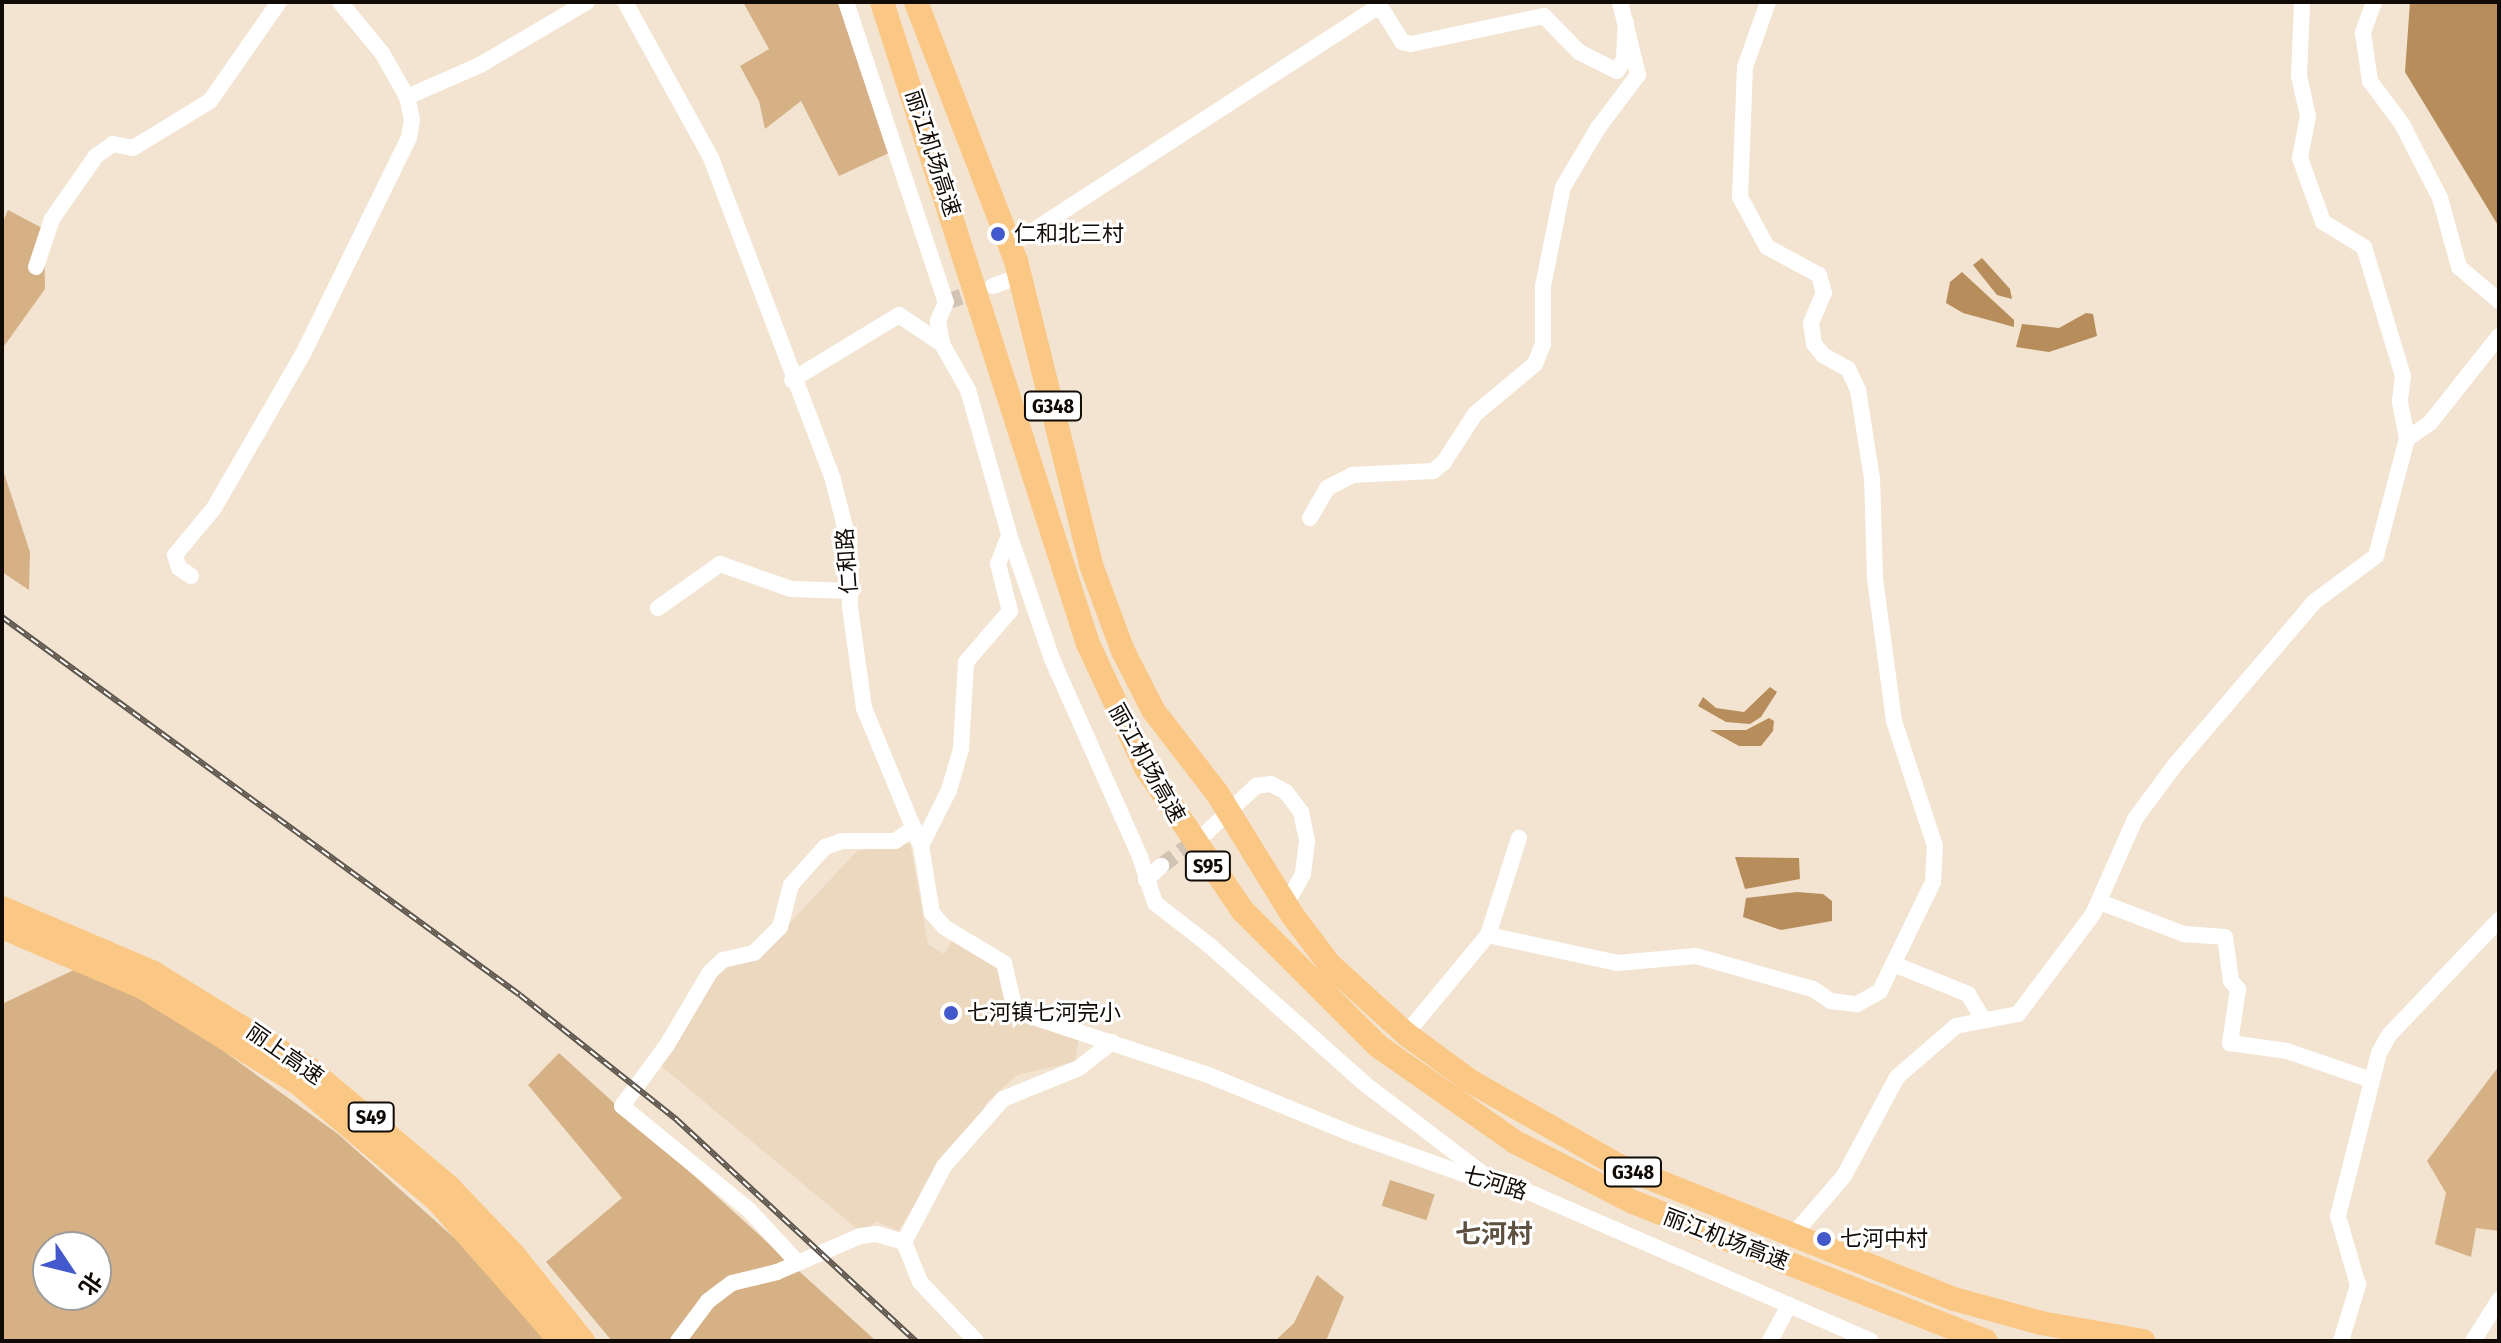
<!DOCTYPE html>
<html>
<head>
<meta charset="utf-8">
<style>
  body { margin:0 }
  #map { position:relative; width:2501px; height:1343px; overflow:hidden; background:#f3e4d2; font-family:"Fira Sans Condensed","Noto Sans SC",sans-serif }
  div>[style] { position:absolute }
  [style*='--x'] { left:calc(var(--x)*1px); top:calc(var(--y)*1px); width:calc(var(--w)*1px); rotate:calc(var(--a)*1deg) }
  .built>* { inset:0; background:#ecd7bf }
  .green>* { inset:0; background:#d5b185; transform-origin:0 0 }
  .water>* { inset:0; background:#b78e5b }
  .minor-tunnel>* { height:16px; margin-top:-8px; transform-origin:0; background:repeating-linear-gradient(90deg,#d1c3b3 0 16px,transparent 0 24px) }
  .minor>* { height:16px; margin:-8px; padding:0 8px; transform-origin:8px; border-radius:8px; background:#fff }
  .highway>* { height:24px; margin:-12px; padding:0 12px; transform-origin:12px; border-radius:12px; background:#fbc785 }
  .rail>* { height:6px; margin-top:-3px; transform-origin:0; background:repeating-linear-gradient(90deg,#fff 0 9px,#5f574d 0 18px); box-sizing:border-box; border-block:2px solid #5f574d }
  .dots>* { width:22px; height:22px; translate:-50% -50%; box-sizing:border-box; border:4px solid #fff; border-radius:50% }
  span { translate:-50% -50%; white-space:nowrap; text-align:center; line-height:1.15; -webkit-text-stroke:6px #fff; paint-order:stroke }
  .shield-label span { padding:2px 6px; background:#fff; border:2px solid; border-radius:6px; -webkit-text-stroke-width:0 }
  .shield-label { font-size:20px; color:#100b06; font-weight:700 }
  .street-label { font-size:22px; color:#100b06 }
  .poi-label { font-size:22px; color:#100b06 }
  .left { translate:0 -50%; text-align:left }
  .quarter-label { font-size:26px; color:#5d5040; font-weight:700 }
  .frame { position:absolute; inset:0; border:4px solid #100b06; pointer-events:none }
  .north { position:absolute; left:32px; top:1231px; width:80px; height:80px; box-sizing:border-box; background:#fff; border:2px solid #9f9d9b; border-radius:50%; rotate:125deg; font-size:22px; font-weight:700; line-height:32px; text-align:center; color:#100b06 }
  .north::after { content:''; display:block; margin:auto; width:28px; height:36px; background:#4258cb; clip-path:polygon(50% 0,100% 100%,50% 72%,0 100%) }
</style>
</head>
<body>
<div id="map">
  <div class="built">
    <i style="clip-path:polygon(910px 843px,928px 944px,944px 954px,952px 941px,1002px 970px,1004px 1004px,1031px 1023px,1079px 1037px,1075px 1062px,1017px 1075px,986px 1103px,980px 1119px,934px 1174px,898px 1231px,876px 1221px,862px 1233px,660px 1065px,726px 962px,755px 960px,857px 851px)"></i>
  </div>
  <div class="green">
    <i style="clip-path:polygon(743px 2px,838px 2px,891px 152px,839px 176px,801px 101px,765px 129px,759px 101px,740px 66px,769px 49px)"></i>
    <i style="clip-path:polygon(8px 210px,44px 229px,45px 289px,2px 349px,2px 224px)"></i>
    <i style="clip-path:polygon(2px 467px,30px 552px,29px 590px,2px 572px)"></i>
    <i style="clip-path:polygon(evenodd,82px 966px,182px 1021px,338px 1134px,478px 1259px,550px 1341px,2px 1341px,2px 1004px,82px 966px,48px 1247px,96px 1247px,96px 1295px,48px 1295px,48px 1247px)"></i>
    <i style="clip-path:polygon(559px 1053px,876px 1341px,612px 1341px,546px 1262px,622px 1198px,528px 1085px)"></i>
    <i style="clip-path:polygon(2499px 1066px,2499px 1231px,2476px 1228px,2471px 1257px,2435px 1244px,2446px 1193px,2427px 1161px)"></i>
    <i style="left:1390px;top:1180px;width:47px;height:27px;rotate:18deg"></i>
    <i style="clip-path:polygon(1317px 1275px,1344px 1297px,1326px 1341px,1275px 1341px,1294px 1323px)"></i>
  </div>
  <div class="water">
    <i style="clip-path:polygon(2410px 2px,2499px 2px,2499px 227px,2405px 72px)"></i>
    <i style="clip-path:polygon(1982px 258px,2010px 289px,2012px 299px,1997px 295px,1973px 265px)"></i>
    <i style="clip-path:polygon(1962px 272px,2014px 320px,2014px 327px,1963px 313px,1946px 303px,1950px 282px)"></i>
    <i style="clip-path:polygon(2086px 313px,2093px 314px,2097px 336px,2049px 352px,2016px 347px,2022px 324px,2059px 328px)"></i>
    <i style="clip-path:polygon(1770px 687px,1777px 692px,1761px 717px,1750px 724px,1726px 722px,1698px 706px,1703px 697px,1716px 708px,1744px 712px)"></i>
    <i style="clip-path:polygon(1769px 718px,1774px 721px,1773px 731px,1761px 746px,1739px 746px,1710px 730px,1746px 730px)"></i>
    <i style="clip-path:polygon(1735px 857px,1799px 858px,1800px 879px,1745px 889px)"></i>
    <i style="clip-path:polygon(1797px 892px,1823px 894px,1832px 901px,1832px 921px,1781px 930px,1743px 917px,1746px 898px)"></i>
  </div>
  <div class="minor-tunnel">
    <i style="--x:946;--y:302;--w:40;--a:-18.9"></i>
    <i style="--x:1161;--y:866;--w:51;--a:-36.2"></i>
  </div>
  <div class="minor">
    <i style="--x:625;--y:2;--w:178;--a:61.1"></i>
    <i style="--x:711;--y:158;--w:344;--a:69.2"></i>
    <i style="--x:833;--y:480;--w:65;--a:75.7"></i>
    <i style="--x:849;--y:543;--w:64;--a:89.1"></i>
    <i style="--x:850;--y:607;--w:102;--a:82.1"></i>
    <i style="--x:864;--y:708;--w:149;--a:67.6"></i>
    <i style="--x:921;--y:846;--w:68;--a:80.7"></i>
    <i style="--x:932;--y:913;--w:18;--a:49"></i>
    <i style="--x:944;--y:927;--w:70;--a:31"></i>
    <i style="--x:1004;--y:963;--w:44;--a:76.9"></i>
    <i style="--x:1014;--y:1006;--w:19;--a:32"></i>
    <i style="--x:1030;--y:1016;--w:188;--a:18.3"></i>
    <i style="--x:1208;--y:1075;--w:159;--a:22.2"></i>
    <i style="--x:1355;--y:1135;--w:136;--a:19.8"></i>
    <i style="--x:1483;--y:1181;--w:32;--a:9"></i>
    <i style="--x:1515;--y:1186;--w:388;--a:23.5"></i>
    <i style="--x:846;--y:2;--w:316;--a:71.6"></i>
    <i style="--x:946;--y:302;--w:21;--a:113"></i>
    <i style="--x:938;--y:321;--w:23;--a:80"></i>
    <i style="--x:942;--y:344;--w:53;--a:60.5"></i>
    <i style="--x:968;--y:390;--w:150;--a:74.1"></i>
    <i style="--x:1009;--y:534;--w:132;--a:71"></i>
    <i style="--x:1052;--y:659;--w:217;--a:66"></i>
    <i style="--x:1140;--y:857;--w:48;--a:71.9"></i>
    <i style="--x:1155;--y:903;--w:68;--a:37.9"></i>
    <i style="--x:1209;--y:945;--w:209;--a:41.7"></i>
    <i style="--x:1365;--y:1084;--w:147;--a:37.3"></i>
    <i style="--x:2302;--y:2;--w:74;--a:92.3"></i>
    <i style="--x:2299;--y:76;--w:41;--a:77.3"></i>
    <i style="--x:2308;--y:116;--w:43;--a:100.8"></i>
    <i style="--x:2300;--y:158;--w:68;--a:70.2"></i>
    <i style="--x:2323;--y:222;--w:48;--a:31.4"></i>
    <i style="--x:2364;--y:247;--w:135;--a:73.2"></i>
    <i style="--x:2403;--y:376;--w:26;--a:97"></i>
    <i style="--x:2400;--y:402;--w:38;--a:79"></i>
    <i style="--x:2374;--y:2;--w:33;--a:110"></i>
    <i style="--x:2363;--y:33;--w:49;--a:81.7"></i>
    <i style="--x:2370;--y:81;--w:54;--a:53.3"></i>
    <i style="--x:2402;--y:124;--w:83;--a:62.8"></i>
    <i style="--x:2440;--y:198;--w:72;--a:74.6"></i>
    <i style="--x:2459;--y:267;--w:52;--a:40.4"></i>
    <i style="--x:407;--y:97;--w:80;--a:-23.7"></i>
    <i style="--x:480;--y:65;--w:124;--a:-30.5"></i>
    <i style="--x:1011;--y:245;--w:433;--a:-33"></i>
    <i style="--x:1374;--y:9;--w:9;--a:13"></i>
    <i style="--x:1383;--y:11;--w:36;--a:58"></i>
    <i style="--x:1402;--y:42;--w:9;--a:13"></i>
    <i style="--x:1411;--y:44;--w:136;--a:-11.9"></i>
    <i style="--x:1544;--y:16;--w:50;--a:45.8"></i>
    <i style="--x:1579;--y:52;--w:42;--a:26.6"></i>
    <i style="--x:1617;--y:71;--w:14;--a:-60"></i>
    <i style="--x:1624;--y:59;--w:37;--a:-87"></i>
    <i style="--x:36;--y:267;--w:51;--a:-71.6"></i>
    <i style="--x:52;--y:219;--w:77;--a:-55.1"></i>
    <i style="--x:96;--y:156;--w:21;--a:-35"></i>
    <i style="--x:113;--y:144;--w:20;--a:11"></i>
    <i style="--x:133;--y:148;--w:90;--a:-31.4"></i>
    <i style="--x:210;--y:101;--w:121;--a:-55.1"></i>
    <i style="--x:993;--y:286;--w:30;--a:-20"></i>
    <i style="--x:792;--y:380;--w:125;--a:-31.3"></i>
    <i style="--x:899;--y:315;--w:52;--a:34"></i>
    <i style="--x:1310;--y:518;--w:34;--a:-60"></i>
    <i style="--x:1327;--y:488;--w:28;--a:-27"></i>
    <i style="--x:1352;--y:475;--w:81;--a:-2.8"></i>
    <i style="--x:1433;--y:471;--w:14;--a:-39"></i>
    <i style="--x:1444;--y:462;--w:57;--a:-57.1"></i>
    <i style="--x:1475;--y:414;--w:78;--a:-39.8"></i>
    <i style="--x:1535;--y:364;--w:22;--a:-68"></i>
    <i style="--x:1543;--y:344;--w:58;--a:-90"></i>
    <i style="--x:1543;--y:286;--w:101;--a:-78.6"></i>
    <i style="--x:1563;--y:187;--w:69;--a:-59.3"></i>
    <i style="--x:1598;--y:128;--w:66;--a:-53"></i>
    <i style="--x:1638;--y:75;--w:75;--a:-103.9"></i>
    <i style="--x:191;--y:576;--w:14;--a:-146"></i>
    <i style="--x:179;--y:568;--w:14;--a:-107"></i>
    <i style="--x:175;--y:555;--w:61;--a:-50.3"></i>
    <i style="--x:214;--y:508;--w:178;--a:-60"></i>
    <i style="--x:303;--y:354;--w:241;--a:-63.9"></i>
    <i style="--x:409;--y:138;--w:18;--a:-81"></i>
    <i style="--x:412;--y:120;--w:24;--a:-102"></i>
    <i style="--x:407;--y:97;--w:51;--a:-119.6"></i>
    <i style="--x:382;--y:53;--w:66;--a:-129.5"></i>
    <i style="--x:658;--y:608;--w:76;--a:-35.4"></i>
    <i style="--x:720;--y:564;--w:75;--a:19.4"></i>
    <i style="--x:791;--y:589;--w:61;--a:1.9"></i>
    <i style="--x:1206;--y:833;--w:69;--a:-43.2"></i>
    <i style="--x:1256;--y:786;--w:15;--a:-8"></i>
    <i style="--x:1271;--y:784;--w:17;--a:28"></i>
    <i style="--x:1286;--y:792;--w:25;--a:53"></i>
    <i style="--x:1301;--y:812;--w:30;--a:78"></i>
    <i style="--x:1307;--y:841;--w:33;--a:97"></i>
    <i style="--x:1303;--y:874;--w:35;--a:119"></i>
    <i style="--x:921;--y:846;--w:63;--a:-63.4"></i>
    <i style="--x:949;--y:790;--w:43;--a:-73.7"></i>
    <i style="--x:961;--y:749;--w:87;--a:-86.7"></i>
    <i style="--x:966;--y:662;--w:67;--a:-49.2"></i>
    <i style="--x:1010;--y:611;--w:49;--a:-104.3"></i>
    <i style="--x:998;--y:564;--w:31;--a:-69"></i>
    <i style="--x:1146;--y:880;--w:21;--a:-43"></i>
    <i style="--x:2100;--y:902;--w:90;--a:20.9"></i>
    <i style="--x:2184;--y:934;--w:41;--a:4.2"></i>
    <i style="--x:2225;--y:937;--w:44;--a:82.2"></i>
    <i style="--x:2231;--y:981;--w:11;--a:49"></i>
    <i style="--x:2238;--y:989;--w:55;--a:98.4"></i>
    <i style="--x:2230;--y:1043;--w:58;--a:8"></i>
    <i style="--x:2287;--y:1051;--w:89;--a:19"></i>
    <i style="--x:1488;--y:935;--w:132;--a:12.2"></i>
    <i style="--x:1617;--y:963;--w:79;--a:-5.1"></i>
    <i style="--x:1696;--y:956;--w:122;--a:15.8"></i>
    <i style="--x:1813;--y:989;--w:22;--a:34"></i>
    <i style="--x:1831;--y:1001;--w:26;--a:7"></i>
    <i style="--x:1857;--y:1004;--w:26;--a:-29"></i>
    <i style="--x:1880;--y:991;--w:121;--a:-64.1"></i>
    <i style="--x:1933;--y:882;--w:36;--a:-87"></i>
    <i style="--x:1935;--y:846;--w:132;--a:-108.2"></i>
    <i style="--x:1894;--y:721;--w:144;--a:-97.6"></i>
    <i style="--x:1875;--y:578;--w:99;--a:-91.7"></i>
    <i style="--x:1872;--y:479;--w:90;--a:-98.9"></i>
    <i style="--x:1858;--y:390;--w:23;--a:-115"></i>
    <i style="--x:1848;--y:369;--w:29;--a:-151"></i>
    <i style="--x:1823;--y:355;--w:14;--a:-129"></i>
    <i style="--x:1814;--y:344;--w:21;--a:-98"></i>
    <i style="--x:1811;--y:323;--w:33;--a:-67"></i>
    <i style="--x:1824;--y:293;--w:19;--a:-106"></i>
    <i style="--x:1819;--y:275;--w:59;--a:-151.7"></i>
    <i style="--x:1767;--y:247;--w:57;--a:-118.4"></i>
    <i style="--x:1740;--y:197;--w:130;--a:-87.8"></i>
    <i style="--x:1745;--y:67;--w:69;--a:-70.5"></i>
    <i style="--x:1896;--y:965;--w:78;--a:21.9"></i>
    <i style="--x:1968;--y:994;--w:29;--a:59"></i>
    <i style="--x:1406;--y:1034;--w:129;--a:-50.4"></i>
    <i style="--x:1488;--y:935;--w:102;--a:-72.3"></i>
    <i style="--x:1793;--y:1235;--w:78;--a:-49.2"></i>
    <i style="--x:1844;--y:1176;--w:112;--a:-61.8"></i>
    <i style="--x:1897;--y:1077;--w:78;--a:-40.8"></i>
    <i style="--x:1956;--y:1026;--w:63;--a:-11"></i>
    <i style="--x:2018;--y:1014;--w:125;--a:-53.1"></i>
    <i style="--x:2093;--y:914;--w:104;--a:-66.1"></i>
    <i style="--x:2135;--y:819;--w:67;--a:-53.5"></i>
    <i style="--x:2175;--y:765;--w:214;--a:-49.5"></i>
    <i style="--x:2314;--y:602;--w:77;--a:-36.6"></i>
    <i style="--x:2376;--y:556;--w:121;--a:-75.2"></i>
    <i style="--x:2407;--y:439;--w:28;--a:-35"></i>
    <i style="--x:2430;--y:423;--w:111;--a:-51.6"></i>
    <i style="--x:798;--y:1263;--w:72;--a:-132.8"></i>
    <i style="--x:749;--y:1210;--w:164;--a:-140.7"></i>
    <i style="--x:622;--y:1106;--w:76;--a:-53.6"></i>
    <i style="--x:667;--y:1045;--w:85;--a:-59.5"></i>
    <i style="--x:710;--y:972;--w:18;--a:-43"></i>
    <i style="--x:723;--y:960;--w:32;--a:-13"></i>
    <i style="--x:754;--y:953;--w:37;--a:-45"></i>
    <i style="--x:780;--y:927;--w:43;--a:-75.3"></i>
    <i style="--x:791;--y:885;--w:51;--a:-48.2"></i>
    <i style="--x:825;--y:847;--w:18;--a:-19"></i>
    <i style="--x:842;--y:841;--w:53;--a:0"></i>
    <i style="--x:895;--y:841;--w:23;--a:-34"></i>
    <i style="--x:678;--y:1341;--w:50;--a:-53.1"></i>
    <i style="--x:708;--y:1301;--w:30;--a:-37"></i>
    <i style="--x:732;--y:1283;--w:46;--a:-13.7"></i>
    <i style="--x:777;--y:1272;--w:90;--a:-23.4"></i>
    <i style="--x:860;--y:1236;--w:17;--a:-7"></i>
    <i style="--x:877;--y:1234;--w:28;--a:17"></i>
    <i style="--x:976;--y:1341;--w:81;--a:-133.5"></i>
    <i style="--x:920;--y:1282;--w:43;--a:-111.8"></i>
    <i style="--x:904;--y:1242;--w:86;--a:-62.2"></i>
    <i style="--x:944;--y:1166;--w:89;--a:-48.6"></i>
    <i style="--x:1003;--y:1099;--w:82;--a:-22.2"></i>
    <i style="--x:1079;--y:1068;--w:42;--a:-38.2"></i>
    <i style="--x:1770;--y:1341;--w:41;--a:-62.2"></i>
    <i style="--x:2341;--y:1341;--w:59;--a:-73.1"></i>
    <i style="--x:2358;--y:1285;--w:72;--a:-106.2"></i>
    <i style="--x:2338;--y:1216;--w:168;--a:-75.9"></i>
    <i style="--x:2379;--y:1053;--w:21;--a:-61"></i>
    <i style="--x:2389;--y:1035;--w:159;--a:-46.3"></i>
    <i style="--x:2473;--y:1341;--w:49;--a:-57.6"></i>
  </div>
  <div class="highway">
    <i style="--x:882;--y:2;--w:674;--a:72.21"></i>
    <i style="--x:1088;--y:644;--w:137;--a:64.9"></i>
    <i style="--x:1146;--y:768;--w:173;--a:55.9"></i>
    <i style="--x:1243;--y:911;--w:191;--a:45"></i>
    <i style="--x:1378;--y:1046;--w:167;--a:35"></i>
    <i style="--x:1515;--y:1142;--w:132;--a:27"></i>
    <i style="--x:1633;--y:1202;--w:379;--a:21.5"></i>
    <i style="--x:916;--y:2;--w:278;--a:68.9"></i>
    <i style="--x:1016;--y:261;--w:313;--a:76.1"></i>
    <i style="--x:1091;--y:565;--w:92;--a:69.6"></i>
    <i style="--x:1123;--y:651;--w:66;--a:63"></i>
    <i style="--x:1153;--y:710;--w:105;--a:52.4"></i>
    <i style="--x:1217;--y:793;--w:145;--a:58.3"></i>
    <i style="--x:1293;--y:916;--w:61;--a:52.9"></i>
    <i style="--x:1330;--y:965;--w:103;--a:42.2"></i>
    <i style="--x:1406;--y:1034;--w:79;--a:36.3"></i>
    <i style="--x:1470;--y:1081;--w:169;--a:29.7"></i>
    <i style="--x:1617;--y:1165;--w:363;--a:21.7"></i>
    <i style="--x:1954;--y:1299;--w:90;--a:15.4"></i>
    <i style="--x:2041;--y:1323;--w:104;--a:10"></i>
    <i style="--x:2;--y:908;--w:163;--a:23.1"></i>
    <i style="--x:152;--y:972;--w:185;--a:31.7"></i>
    <i style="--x:309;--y:1069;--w:183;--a:40.1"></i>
    <i style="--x:449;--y:1187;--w:93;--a:46.3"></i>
    <i style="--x:513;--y:1254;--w:112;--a:51.2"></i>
    <i style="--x:2;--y:927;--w:155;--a:23.2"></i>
    <i style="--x:144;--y:988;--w:181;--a:31.7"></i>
    <i style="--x:298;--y:1083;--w:182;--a:40.1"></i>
    <i style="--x:437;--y:1200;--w:188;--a:48.7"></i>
  </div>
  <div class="rail">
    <i style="--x:2;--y:617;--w:641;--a:36.12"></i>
    <i style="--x:520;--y:995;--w:201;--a:38.5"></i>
    <i style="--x:677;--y:1120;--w:326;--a:42.8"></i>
  </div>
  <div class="dots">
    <i style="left:998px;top:234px;background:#4258cb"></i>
    <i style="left:951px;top:1013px;background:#4258cb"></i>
    <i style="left:1824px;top:1239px;background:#4258cb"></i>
  </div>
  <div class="shield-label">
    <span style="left:1053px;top:406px">G348</span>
    <span style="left:1208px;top:866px">S95</span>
    <span style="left:371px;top:1117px">S49</span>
    <span style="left:1633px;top:1172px">G348</span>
  </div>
  <div class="street-label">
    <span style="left:933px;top:153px;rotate:72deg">丽江机场高速</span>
    <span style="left:847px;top:561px;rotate:-94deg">仁和路</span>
    <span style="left:1147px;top:763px;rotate:61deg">丽江机场高速</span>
    <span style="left:285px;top:1054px;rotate:35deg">丽上高速</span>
    <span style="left:1495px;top:1183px;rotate:17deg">七河路</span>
    <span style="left:1726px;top:1239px;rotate:21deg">丽江机场高速</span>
  </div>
  <div class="poi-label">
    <span class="left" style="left:1014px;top:234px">仁和北三村</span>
    <span class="left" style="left:967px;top:1013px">七河镇七河完小</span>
    <span class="left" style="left:1840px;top:1239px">七河中村</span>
  </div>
  <div class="quarter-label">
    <span style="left:1494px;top:1235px">七河村</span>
  </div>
  <div class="frame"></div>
  <div class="north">北</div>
</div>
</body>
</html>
